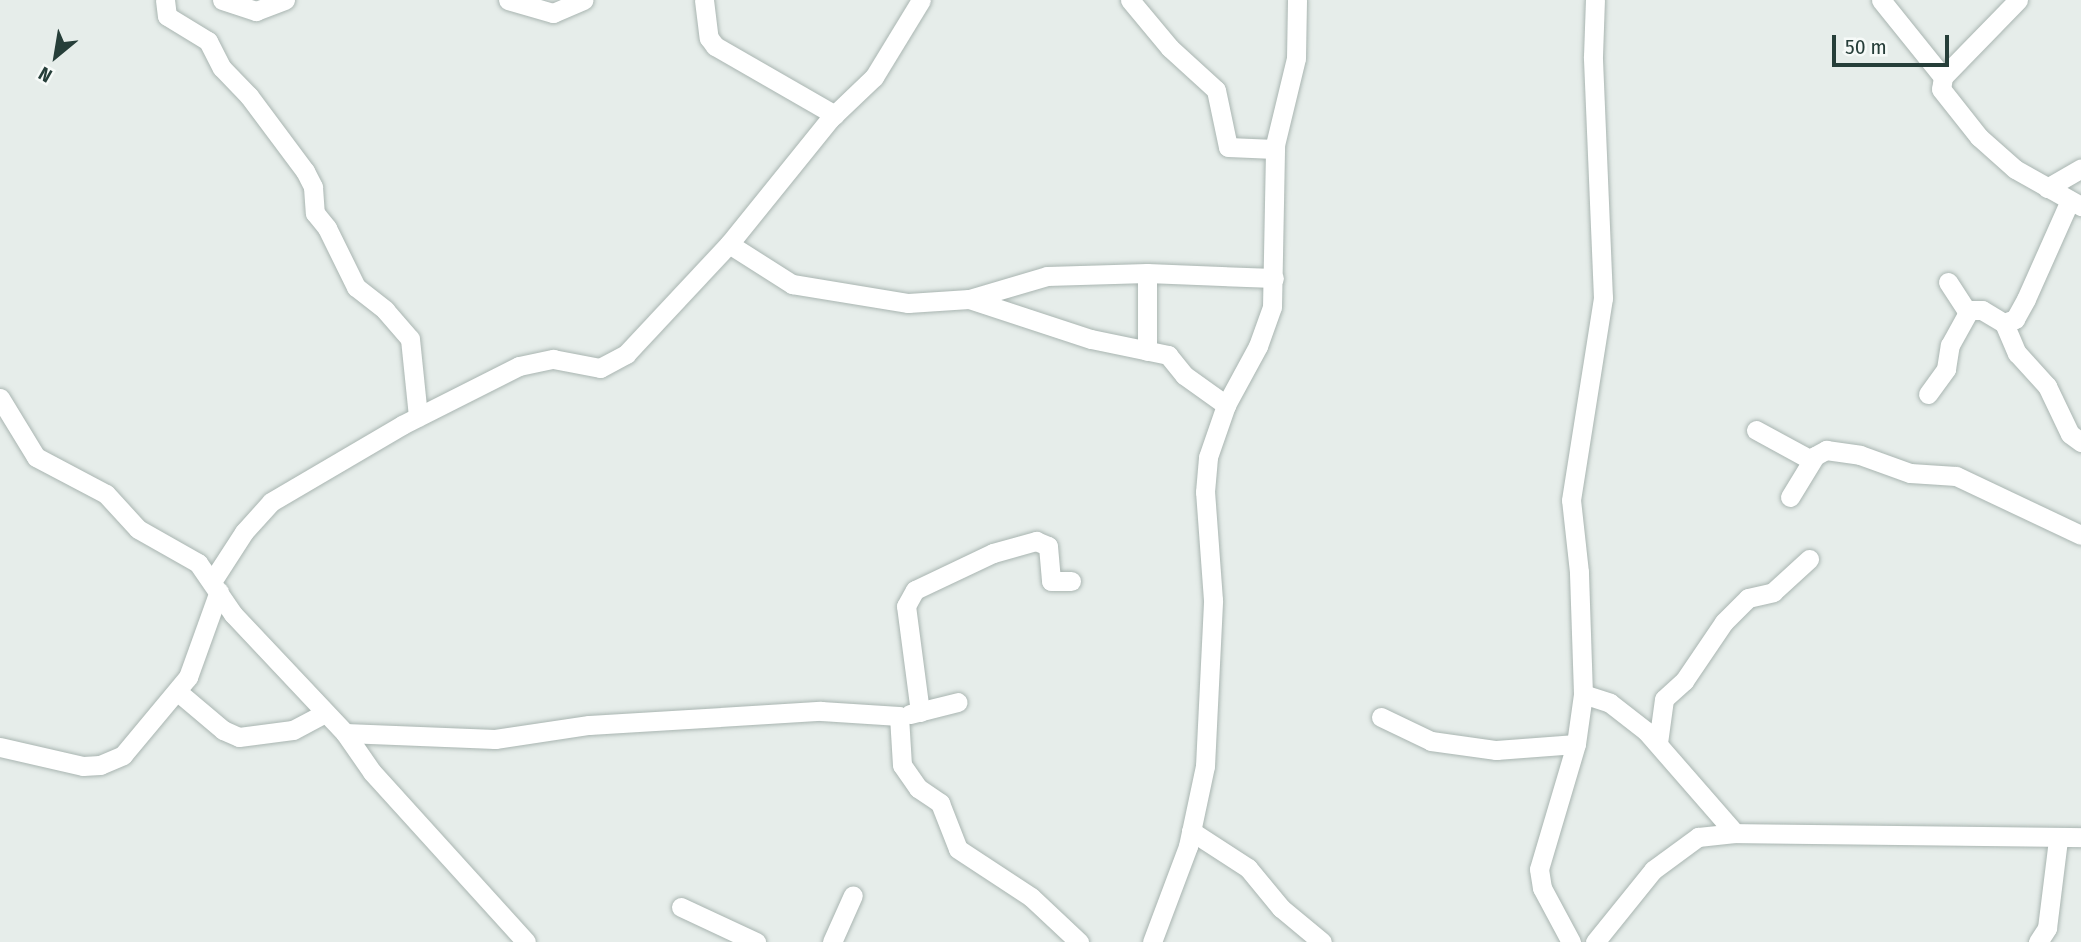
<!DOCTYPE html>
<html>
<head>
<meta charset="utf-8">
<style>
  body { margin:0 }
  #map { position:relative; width:2081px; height:942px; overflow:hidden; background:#e6edea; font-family:"Fira Sans Condensed",sans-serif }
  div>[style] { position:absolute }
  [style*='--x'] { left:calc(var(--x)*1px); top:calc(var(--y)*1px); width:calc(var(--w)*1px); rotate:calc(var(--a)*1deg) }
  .roads { filter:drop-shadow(0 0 2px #a9b5b1) drop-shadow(0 0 2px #a9b5b1) }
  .minor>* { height:19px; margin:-9.5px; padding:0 9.5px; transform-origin:9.5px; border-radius:9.5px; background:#fff }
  span { translate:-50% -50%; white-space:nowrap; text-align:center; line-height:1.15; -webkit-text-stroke:5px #f6faf8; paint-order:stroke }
  .north { position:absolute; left:21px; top:21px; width:70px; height:70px; -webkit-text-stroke:5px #f6faf8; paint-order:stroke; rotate:210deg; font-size:19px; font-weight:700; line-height:28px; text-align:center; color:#263e39 }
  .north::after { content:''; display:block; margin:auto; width:24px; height:32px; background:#263e39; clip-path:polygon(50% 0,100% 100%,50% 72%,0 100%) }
  .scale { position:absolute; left:1832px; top:35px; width:117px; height:32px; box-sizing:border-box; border:4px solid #263e39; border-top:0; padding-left:9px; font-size:21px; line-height:24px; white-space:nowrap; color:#263e39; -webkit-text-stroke:5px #f6faf8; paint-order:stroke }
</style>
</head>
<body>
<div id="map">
  <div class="roads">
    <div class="minor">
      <i style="--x:165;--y:0;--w:16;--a:83"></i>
      <i style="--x:167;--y:16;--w:48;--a:31.4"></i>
      <i style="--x:208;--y:41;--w:30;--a:63"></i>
      <i style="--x:222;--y:68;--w:39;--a:46"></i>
      <i style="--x:249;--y:96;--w:94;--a:53.3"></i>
      <i style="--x:305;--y:171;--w:18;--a:63"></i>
      <i style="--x:313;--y:187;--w:26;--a:86"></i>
      <i style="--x:315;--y:213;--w:19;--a:51"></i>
      <i style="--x:327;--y:228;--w:66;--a:63.8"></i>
      <i style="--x:356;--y:287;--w:37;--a:38"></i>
      <i style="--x:385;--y:310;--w:38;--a:49"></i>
      <i style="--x:410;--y:339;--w:78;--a:84.1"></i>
      <i style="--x:222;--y:0;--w:36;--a:18"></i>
      <i style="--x:256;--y:11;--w:31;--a:-21"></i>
      <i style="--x:508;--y:0;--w:47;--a:16.1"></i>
      <i style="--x:553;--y:13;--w:33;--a:-23"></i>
      <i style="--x:704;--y:0;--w:38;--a:83"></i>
      <i style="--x:709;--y:38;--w:10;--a:53"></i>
      <i style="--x:715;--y:46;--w:138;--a:29.9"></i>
      <i style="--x:1130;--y:0;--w:62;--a:50.2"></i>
      <i style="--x:1170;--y:48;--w:62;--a:42.4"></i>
      <i style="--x:1216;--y:90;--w:58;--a:78.1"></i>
      <i style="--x:1228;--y:147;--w:47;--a:2.4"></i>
      <i style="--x:1881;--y:0;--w:99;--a:51.2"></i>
      <i style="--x:2018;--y:0;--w:107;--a:134.2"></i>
      <i style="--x:1943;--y:77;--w:12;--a:99"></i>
      <i style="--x:1941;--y:89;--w:61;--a:51.6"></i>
      <i style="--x:1979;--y:137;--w:48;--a:41.6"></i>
      <i style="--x:2015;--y:169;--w:76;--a:29.3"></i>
      <i style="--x:2047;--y:188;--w:39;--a:-30"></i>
      <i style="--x:729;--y:244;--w:75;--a:32.4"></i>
      <i style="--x:792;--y:284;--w:118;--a:9.3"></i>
      <i style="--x:908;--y:303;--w:61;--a:-3.8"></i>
      <i style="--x:969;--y:299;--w:81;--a:-16.4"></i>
      <i style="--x:1047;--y:276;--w:100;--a:-1.7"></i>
      <i style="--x:1147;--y:273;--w:127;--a:2.3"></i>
      <i style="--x:1948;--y:282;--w:33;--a:57"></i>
      <i style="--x:1966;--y:310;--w:16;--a:0"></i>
      <i style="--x:1982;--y:310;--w:26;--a:31"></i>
      <i style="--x:2004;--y:323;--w:33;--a:67"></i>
      <i style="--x:2017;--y:353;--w:45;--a:47.7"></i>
      <i style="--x:2047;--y:386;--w:53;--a:64.4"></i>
      <i style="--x:2070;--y:434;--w:14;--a:36"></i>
      <i style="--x:969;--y:299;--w:128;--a:18.2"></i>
      <i style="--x:1091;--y:339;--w:79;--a:11.7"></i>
      <i style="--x:1168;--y:355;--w:26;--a:51"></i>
      <i style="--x:1184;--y:375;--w:52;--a:35.5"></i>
      <i style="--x:2004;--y:323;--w:12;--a:-20"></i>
      <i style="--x:2015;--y:319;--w:23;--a:-61"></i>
      <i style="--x:2026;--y:299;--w:108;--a:-66"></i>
      <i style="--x:1147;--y:351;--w:78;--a:-90"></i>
      <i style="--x:1928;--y:394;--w:31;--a:-54"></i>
      <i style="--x:1946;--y:369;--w:24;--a:-81"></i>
      <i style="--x:1950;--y:345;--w:39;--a:-61"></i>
      <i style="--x:0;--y:398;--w:69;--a:58.6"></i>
      <i style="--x:36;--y:457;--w:79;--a:27.9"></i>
      <i style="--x:106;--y:494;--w:47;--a:47.6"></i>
      <i style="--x:138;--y:529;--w:69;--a:29.5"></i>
      <i style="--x:198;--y:563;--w:62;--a:55.5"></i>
      <i style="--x:233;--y:614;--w:163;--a:46.7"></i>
      <i style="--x:345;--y:733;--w:150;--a:2.3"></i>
      <i style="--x:495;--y:739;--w:95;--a:-8.5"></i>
      <i style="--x:589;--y:725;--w:232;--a:-3.5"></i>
      <i style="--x:821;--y:711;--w:78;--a:3.7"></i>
      <i style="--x:899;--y:716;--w:49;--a:86.5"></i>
      <i style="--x:902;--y:765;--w:28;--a:55"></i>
      <i style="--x:918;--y:788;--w:27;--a:34"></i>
      <i style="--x:940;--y:803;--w:49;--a:68.6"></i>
      <i style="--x:958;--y:849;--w:87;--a:33.3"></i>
      <i style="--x:1031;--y:897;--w:66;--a:43.2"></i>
      <i style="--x:1756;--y:430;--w:63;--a:28.6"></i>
      <i style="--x:1790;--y:497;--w:48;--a:-58.6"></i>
      <i style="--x:1815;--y:456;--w:13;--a:-29"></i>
      <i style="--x:1826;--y:450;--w:34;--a:8"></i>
      <i style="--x:1860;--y:455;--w:53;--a:19.8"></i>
      <i style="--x:1910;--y:473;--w:46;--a:3.7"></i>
      <i style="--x:1956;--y:476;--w:138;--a:25.3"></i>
      <i style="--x:213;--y:580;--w:57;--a:-57.1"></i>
      <i style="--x:244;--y:532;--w:40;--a:-48"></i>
      <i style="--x:271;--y:502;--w:152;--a:-30.4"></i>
      <i style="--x:402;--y:425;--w:131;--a:-26.8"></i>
      <i style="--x:519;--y:366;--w:35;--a:-12"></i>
      <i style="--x:553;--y:359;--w:48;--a:10.8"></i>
      <i style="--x:600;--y:368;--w:30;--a:-28"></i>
      <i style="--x:626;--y:354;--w:151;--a:-46.9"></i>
      <i style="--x:729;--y:244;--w:161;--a:-51.1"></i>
      <i style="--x:830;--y:119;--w:61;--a:-43.7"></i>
      <i style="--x:874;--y:77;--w:90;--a:-58.6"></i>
      <i style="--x:178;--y:692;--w:59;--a:40.2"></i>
      <i style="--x:223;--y:730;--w:17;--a:24"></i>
      <i style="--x:239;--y:737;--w:54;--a:-7.4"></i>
      <i style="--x:293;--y:730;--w:36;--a:-28"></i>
      <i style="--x:1583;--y:694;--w:28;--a:18"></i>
      <i style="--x:1610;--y:703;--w:46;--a:37.9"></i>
      <i style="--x:1646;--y:731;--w:135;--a:48.9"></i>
      <i style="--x:920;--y:712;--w:107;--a:-97.5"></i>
      <i style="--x:906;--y:606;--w:18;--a:-61"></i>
      <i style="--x:915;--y:590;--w:86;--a:-25.4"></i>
      <i style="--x:993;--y:553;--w:45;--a:-15.6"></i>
      <i style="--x:1036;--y:541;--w:13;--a:23"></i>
      <i style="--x:1048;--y:546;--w:35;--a:85"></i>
      <i style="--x:1051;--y:581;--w:20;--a:0"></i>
      <i style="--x:910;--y:714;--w:49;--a:-14"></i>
      <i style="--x:1381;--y:717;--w:55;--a:25.6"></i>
      <i style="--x:1431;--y:741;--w:66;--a:7.9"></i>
      <i style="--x:1496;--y:750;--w:80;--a:-4.3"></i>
      <i style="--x:345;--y:733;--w:47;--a:55.3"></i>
      <i style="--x:372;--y:772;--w:229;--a:47.8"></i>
      <i style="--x:1658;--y:743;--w:44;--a:-82.2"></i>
      <i style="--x:1664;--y:699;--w:27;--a:-42"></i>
      <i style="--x:1684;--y:681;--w:71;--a:-55.9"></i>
      <i style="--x:1724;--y:622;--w:34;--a:-45"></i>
      <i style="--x:1748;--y:598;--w:26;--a:-13"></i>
      <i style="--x:1773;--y:592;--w:49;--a:-42.5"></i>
      <i style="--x:0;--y:747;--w:85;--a:12.9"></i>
      <i style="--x:83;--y:766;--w:17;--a:-3"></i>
      <i style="--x:100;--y:765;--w:25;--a:-23"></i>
      <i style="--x:123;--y:755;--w:102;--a:-50.2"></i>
      <i style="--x:188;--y:677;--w:91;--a:-70.2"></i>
      <i style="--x:1191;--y:831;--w:68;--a:33"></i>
      <i style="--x:1248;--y:868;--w:52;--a:50.5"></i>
      <i style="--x:1281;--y:908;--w:53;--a:39.7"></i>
      <i style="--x:681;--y:907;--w:83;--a:25"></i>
      <i style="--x:832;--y:942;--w:51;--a:-65.9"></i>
      <i style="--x:1152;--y:942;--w:103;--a:-69.4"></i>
      <i style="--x:1188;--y:846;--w:82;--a:-78"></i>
      <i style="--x:1205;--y:766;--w:166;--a:-87.2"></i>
      <i style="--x:1213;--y:600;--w:108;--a:-94.2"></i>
      <i style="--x:1205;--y:492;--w:35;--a:-85"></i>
      <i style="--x:1208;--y:457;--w:55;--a:-70.9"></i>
      <i style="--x:1226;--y:405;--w:67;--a:-61.5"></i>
      <i style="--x:1258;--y:346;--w:41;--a:-70.3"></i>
      <i style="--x:1272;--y:307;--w:162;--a:-88.9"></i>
      <i style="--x:1275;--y:145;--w:89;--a:-76.4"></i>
      <i style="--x:1296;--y:58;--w:58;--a:-89"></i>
      <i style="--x:1571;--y:942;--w:61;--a:-118.2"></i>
      <i style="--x:1542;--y:888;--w:19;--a:-99"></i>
      <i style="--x:1539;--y:869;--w:130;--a:-73.5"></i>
      <i style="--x:1576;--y:744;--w:50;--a:-82"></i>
      <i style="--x:1583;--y:694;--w:122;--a:-91.9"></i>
      <i style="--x:1579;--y:572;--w:72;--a:-96.3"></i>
      <i style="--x:1571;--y:500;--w:205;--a:-81"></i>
      <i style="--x:1603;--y:298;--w:242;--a:-92.4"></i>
      <i style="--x:1593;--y:56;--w:56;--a:-88"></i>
      <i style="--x:1595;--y:942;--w:92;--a:-51.1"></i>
      <i style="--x:1653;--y:870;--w:56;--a:-36.3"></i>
      <i style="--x:1698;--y:837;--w:37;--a:-6"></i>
      <i style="--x:1735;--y:833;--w:346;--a:0.7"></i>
      <i style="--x:2038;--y:942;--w:17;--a:-57"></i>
      <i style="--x:2047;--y:928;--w:89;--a:-82.9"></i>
    </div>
  </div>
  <div class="north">N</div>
  <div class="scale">50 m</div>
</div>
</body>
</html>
